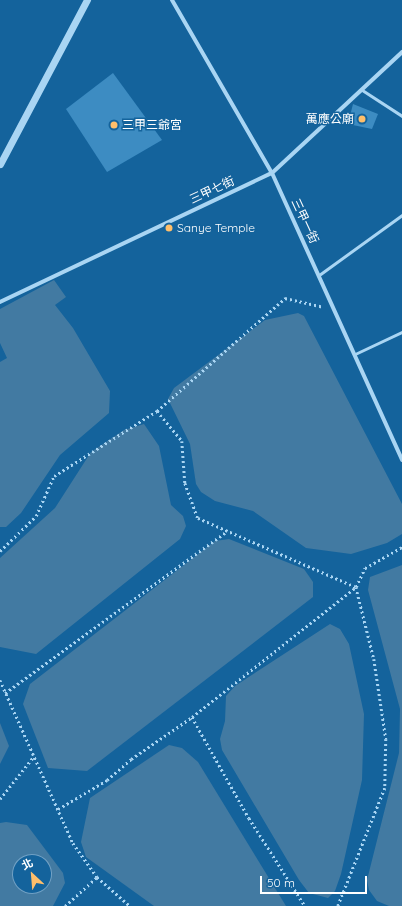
<!DOCTYPE html>
<html>
<head>
<meta charset="utf-8">
<style>
  body { margin:0 }
  #map { position:relative; width:402px; height:906px; overflow:hidden; background:#14639c; font-family:Quicksand,"Noto Sans TC",sans-serif }
  div>[style] { position:absolute }
  [style*='--x'] { left:calc(var(--x)*1px); top:calc(var(--y)*1px); width:calc(var(--w)*1px); rotate:calc(var(--a)*1deg) }
  .water>* { inset:0; background:#427aa2 }
  .building>* { inset:0; background:#3d8cc2 }
  .path>* { height:2.5px; margin-top:-1.25px; transform-origin:0; background:repeating-linear-gradient(90deg,#a9d5f3 0 2px,transparent 0 5px) }
  .service>* { height:3px; margin:-1.5px; padding:0 1.5px; transform-origin:1.5px; border-radius:1.5px; background:#a9d5f3 }
  .minor>* { height:4px; margin:-2px; padding:0 2px; transform-origin:2px; border-radius:2px; background:#a9d5f3 }
  .tertiary>* { height:7px; margin:-3.5px; padding:0 3.5px; transform-origin:3.5px; border-radius:3.5px; background:#a9d5f3 }
  .dots>* { width:11px; height:11px; translate:-50% -50%; box-sizing:border-box; border:2px solid #14639c; border-radius:50% }
  span { translate:-50% -50%; white-space:nowrap; text-align:center; line-height:1.15; -webkit-text-stroke:3px #14639c; paint-order:stroke }
  .poi-label { font-size:12px; color:#fff }
  .right { translate:-100% -50%; text-align:right }
  .left { translate:0 -50%; text-align:left }
  .street-label { font-size:12px; color:#fff }
  .north { position:absolute; left:12px; top:854px; width:40px; height:40px; box-sizing:border-box; background:#14639c; border:1px solid #72a1c4; border-radius:50%; rotate:334deg; font-size:11px; font-weight:700; line-height:16px; text-align:center; color:#fff }
  .north::after { content:''; display:block; margin:auto; width:14px; height:18px; background:#ffbf6b; clip-path:polygon(50% 0,100% 100%,50% 72%,0 100%) }
  .scale { position:absolute; left:260px; top:876px; width:107px; height:18px; box-sizing:border-box; border:2px solid #fff; border-top:0; padding-left:5px; font-size:12px; line-height:14px; white-space:nowrap; color:#fff; -webkit-text-stroke:3px #14639c; paint-order:stroke }
</style>
</head>
<body>
<div id="map">
  <div class="water">
    <i style="clip-path:polygon(54px 280px,66px 297px,55px 305px,73px 328px,110px 391px,109px 413px,60px 455px,21px 513px,6px 527px,0 527px,0 362px,7px 358px,0 343px,0 309px)"></i>
    <i style="clip-path:polygon(298px 313px,304px 316px,402px 504px,402px 534px,387px 543px,351px 554px,306px 548px,253px 511px,215px 501px,201px 492px,196px 484px,190px 444px,168px 399px,174px 388px,265px 320px)"></i>
    <i style="clip-path:polygon(144px 424px,159px 446px,171px 505px,183px 516px,186px 526px,180px 539px,36px 654px,0 647px,0 558px,55px 508px,91px 452px,124px 430px)"></i>
    <i style="clip-path:polygon(229px 539px,304px 569px,313px 582px,313px 597px,87px 771px,48px 768px,23px 704px,30px 684px,215px 541px)"></i>
    <i style="clip-path:polygon(402px 565px,402px 906px,389px 906px,377px 901px,369px 890px,367px 880px,399px 753px,400px 709px,368px 590px,370px 577px)"></i>
    <i style="clip-path:polygon(330px 624px,340px 629px,349px 644px,364px 714px,362px 780px,341px 874px,335px 891px,328px 898px,309px 893px,299px 880px,222px 750px,220px 739px,225px 721px,226px 696px,235px 686px)"></i>
    <i style="clip-path:polygon(0 723px,9px 746px,0 764px)"></i>
    <i style="clip-path:polygon(169px 745px,182px 748px,198px 762px,286px 906px,154px 906px,86px 857px,81px 842px,90px 798px)"></i>
    <i style="clip-path:polygon(evenodd,6px 822px,27px 825px,63px 873px,65px 883px,53px 906px,0 906px,0 823px,6px 822px,20px 862px,44px 862px,44px 886px,20px 886px,20px 862px)"></i>
  </div>
  <div class="building">
    <i style="clip-path:polygon(113px 73px,162px 140px,107px 172px,66px 109px)"></i>
    <i style="clip-path:polygon(353px 104px,378px 114px,372px 129px,348px 124px)"></i>
  </div>
  <div class="path">
    <i style="--x:157;--y:411;--w:39;--a:50"></i>
    <i style="--x:182;--y:441;--w:42;--a:85.9"></i>
    <i style="--x:185;--y:483;--w:37;--a:70"></i>
    <i style="--x:198;--y:518;--w:172;--a:23.6"></i>
    <i style="--x:356;--y:587;--w:74;--a:76"></i>
    <i style="--x:374;--y:659;--w:81;--a:81.5"></i>
    <i style="--x:386;--y:739;--w:49;--a:91.2"></i>
    <i style="--x:385;--y:788;--w:127;--a:111.7"></i>
    <i style="--x:0;--y:551;--w:50;--a:-44.2"></i>
    <i style="--x:36;--y:516;--w:44;--a:-65.8"></i>
    <i style="--x:54;--y:476;--w:122;--a:-32.3"></i>
    <i style="--x:157;--y:411;--w:171;--a:-41.4"></i>
    <i style="--x:285;--y:298;--w:39;--a:13"></i>
    <i style="--x:0;--y:680;--w:179;--a:65.9"></i>
    <i style="--x:73;--y:843;--w:42;--a:54.8"></i>
    <i style="--x:97;--y:877;--w:44;--a:41.3"></i>
    <i style="--x:5;--y:693;--w:275;--a:-36.1"></i>
    <i style="--x:192;--y:717;--w:116;--a:60.6"></i>
    <i style="--x:249;--y:818;--w:104;--a:57.5"></i>
    <i style="--x:0;--y:799;--w:55;--a:-51.7"></i>
    <i style="--x:58;--y:809;--w:57;--a:-30.6"></i>
    <i style="--x:107;--y:780;--w:32;--a:-41"></i>
    <i style="--x:131;--y:759;--w:74;--a:-34.5"></i>
    <i style="--x:192;--y:717;--w:209;--a:-38.4"></i>
    <i style="--x:356;--y:587;--w:21;--a:-65"></i>
    <i style="--x:365;--y:568;--w:43;--a:-29.6"></i>
    <i style="--x:65;--y:906;--w:43;--a:-42.2"></i>
  </div>
  <div class="service">
    <i style="--x:362;--y:90;--w:48;--a:33"></i>
    <i style="--x:319;--y:275;--w:102;--a:-35.9"></i>
    <i style="--x:355;--y:354;--w:52;--a:-25.1"></i>
  </div>
  <div class="minor">
    <i style="--x:172;--y:0;--w:200;--a:60"></i>
    <i style="--x:272;--y:173;--w:315;--a:65.6"></i>
    <i style="--x:0;--y:302;--w:301;--a:-25.4"></i>
    <i style="--x:272;--y:173;--w:178;--a:-42.9"></i>
  </div>
  <div class="tertiary">
    <i style="--x:0;--y:164;--w:186;--a:-62.1"></i>
  </div>
  <div class="dots">
    <i style="left:362px;top:119px;background:#ffbf6b"></i>
    <i style="left:114px;top:125px;background:#ffbf6b"></i>
    <i style="left:169px;top:228px;background:#ffbf6b"></i>
  </div>
  <div class="poi-label">
    <span class="right" style="left:354px;top:119px">萬應公廟</span>
    <span class="left" style="left:122px;top:125px">三甲三爺宮</span>
    <span class="left" style="left:177px;top:228px">Sanye Temple</span>
  </div>
  <div class="street-label">
    <span style="left:212px;top:190px;rotate:-25deg">三甲七街</span>
    <span style="left:305px;top:221px;rotate:65deg">三甲一街</span>
  </div>
  <div class="north">北</div>
  <div class="scale">50 m</div>
</div>
</body>
</html>
